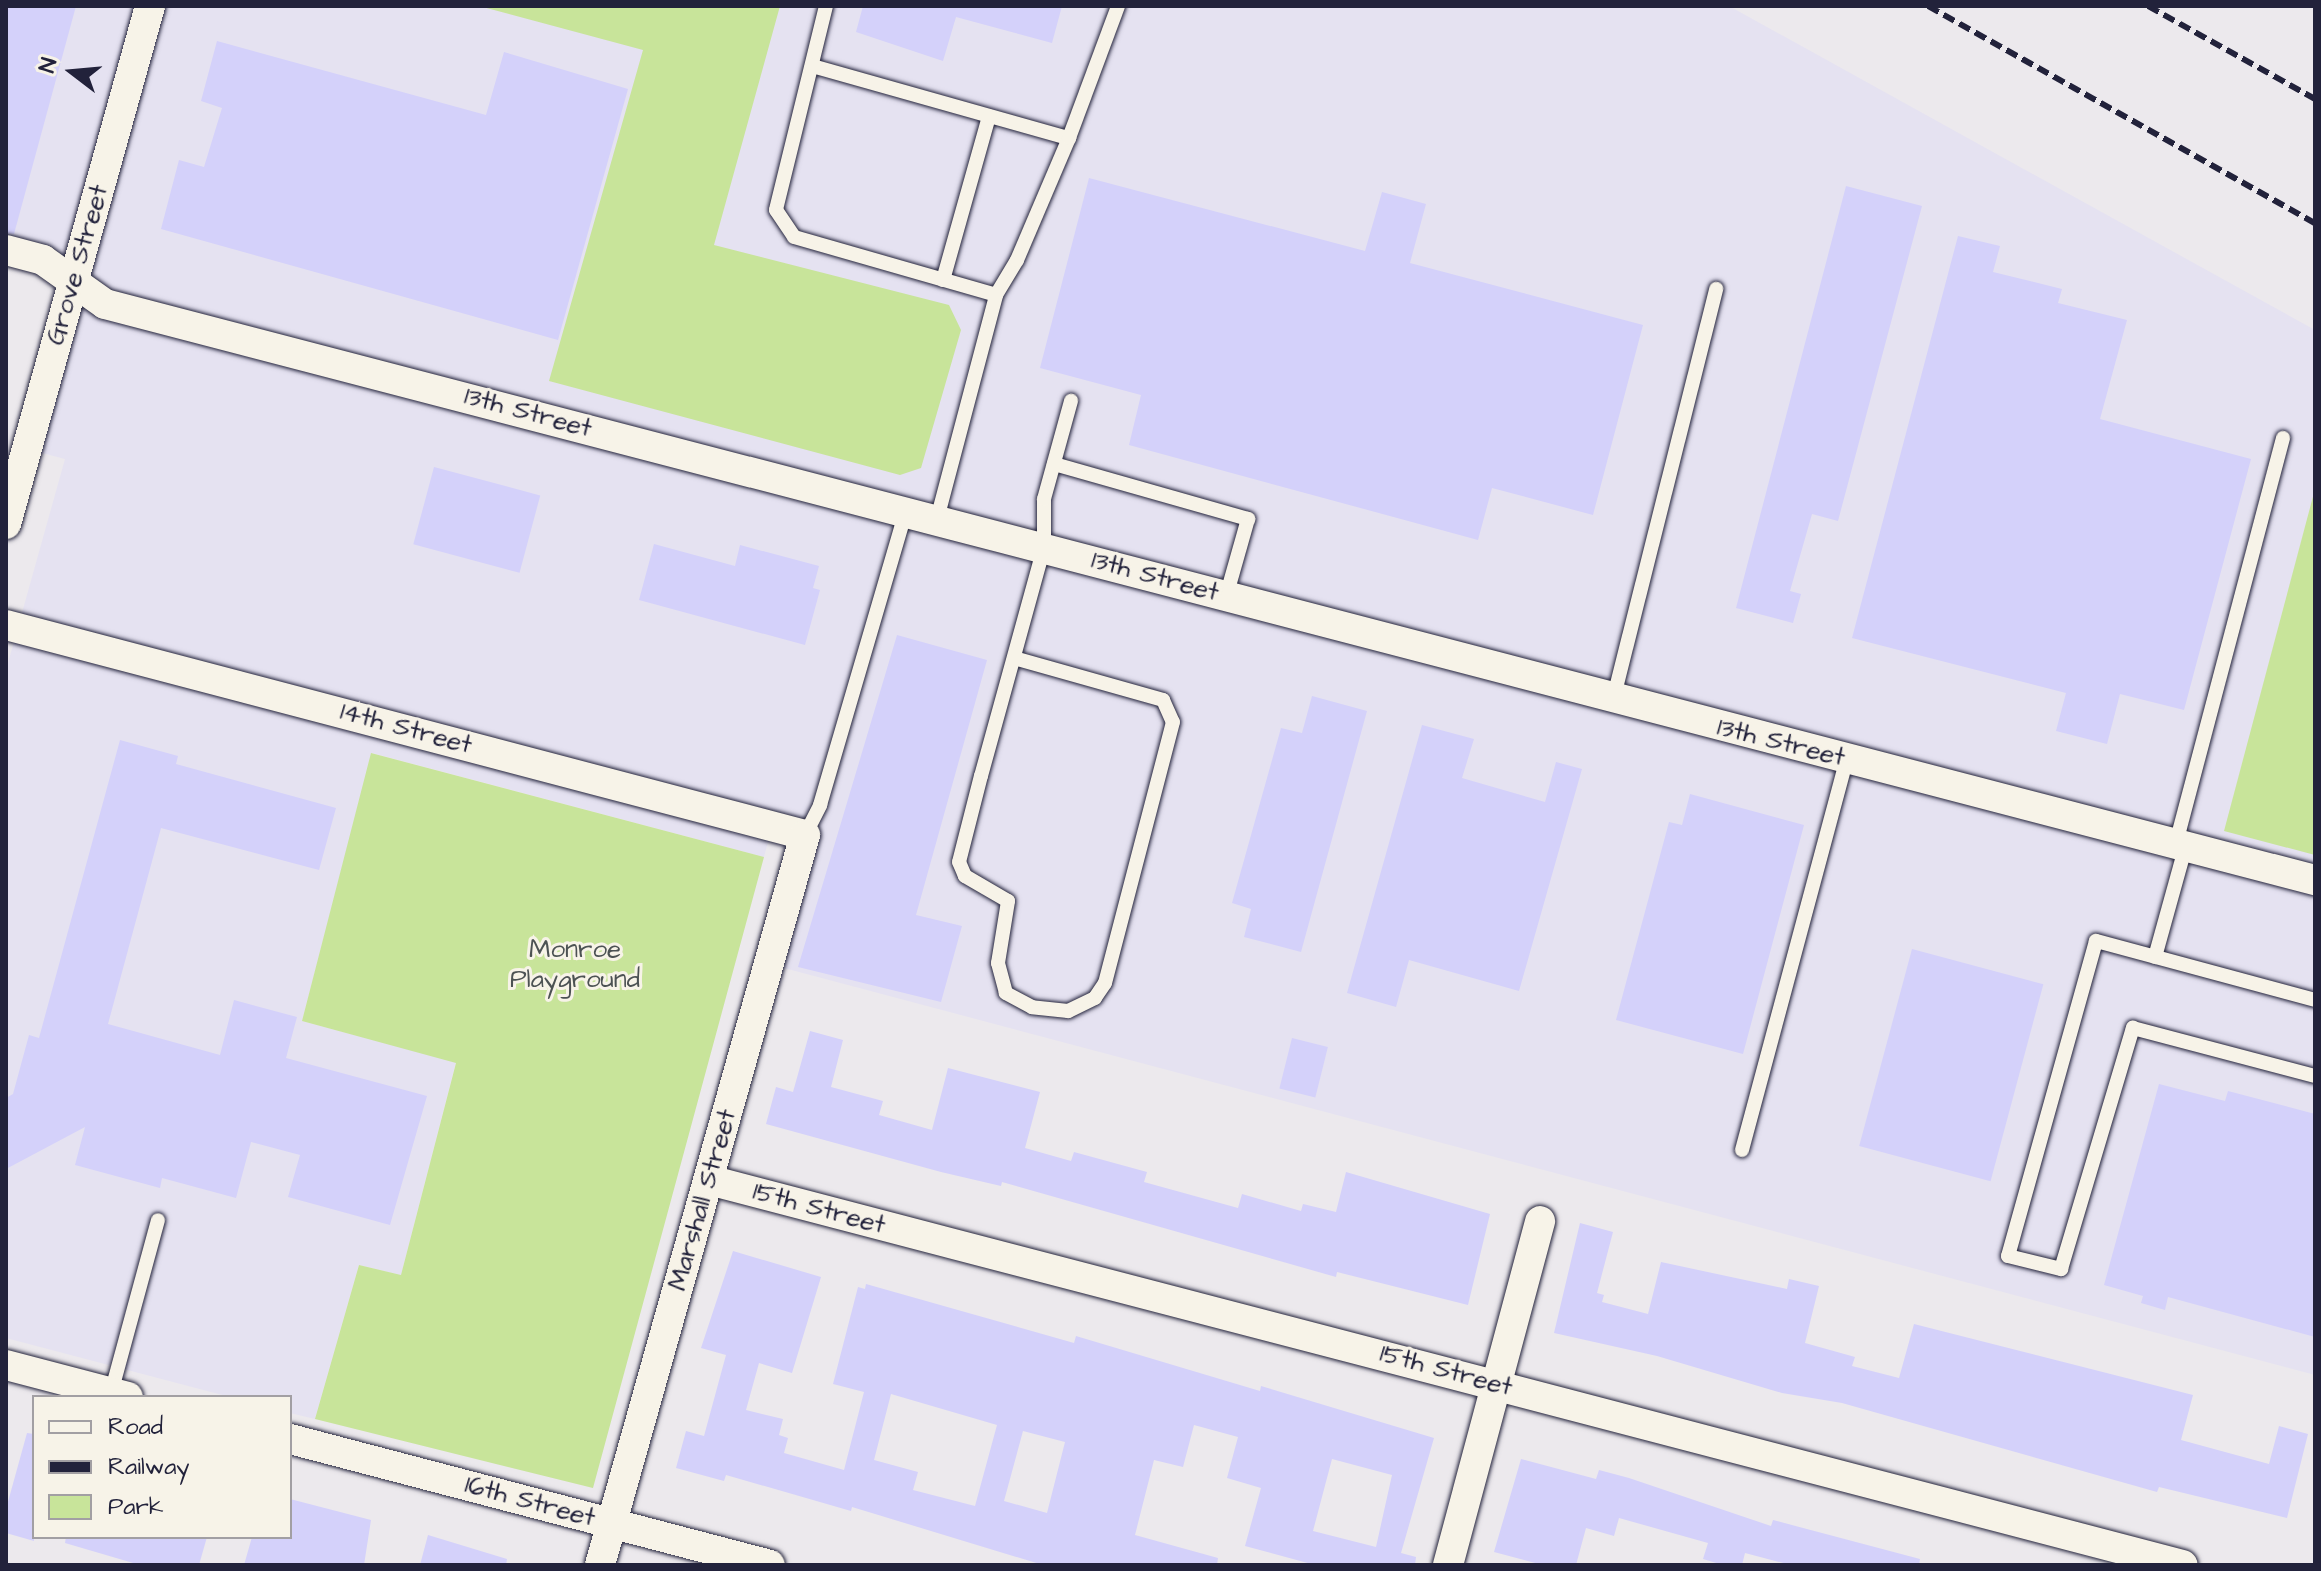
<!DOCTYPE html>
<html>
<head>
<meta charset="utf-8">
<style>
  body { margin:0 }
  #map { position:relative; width:2321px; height:1571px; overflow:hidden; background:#ece9ed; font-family:"Architects Daughter",sans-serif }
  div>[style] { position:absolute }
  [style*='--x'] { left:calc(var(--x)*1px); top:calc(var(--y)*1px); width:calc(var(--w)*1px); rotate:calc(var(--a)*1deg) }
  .built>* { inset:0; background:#e5e2f1 }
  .green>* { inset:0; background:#c8e49a }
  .building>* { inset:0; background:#d4d1fa; transform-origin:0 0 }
  .roads { filter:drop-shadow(0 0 2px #22223b) drop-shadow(0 0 2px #22223b) }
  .lane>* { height:14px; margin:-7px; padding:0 7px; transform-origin:7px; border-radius:7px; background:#f7f3e8 }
  .street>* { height:30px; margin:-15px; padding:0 15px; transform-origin:15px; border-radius:15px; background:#f7f3e8 }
  .rail>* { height:6px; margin-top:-3px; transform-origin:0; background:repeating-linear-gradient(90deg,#22223b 0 12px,transparent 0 18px) }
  span { translate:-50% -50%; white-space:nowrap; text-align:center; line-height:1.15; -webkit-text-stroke:6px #f7f3e8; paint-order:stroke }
  .street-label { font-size:26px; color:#22223b }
  .park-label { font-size:26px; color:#4c5253 }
  .frame { position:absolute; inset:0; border:8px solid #22223b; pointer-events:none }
  .legend { position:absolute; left:32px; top:1395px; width:260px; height:144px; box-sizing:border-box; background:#f7f3e8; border:2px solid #a29fa3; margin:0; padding:10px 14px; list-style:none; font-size:24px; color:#22223b }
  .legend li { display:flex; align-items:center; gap:16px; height:40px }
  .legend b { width:40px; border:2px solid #a29fa3 }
  .north { position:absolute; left:32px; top:32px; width:80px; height:80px; -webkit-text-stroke:6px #f7f3e8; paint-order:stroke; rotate:286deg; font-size:22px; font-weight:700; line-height:32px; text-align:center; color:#22223b }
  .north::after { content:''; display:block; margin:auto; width:28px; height:36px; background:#22223b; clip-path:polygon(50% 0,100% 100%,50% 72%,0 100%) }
</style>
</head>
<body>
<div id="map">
  <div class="built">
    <i style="clip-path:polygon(6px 6px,1729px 6px,2315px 330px,2315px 1375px,769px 964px,805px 836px,772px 827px,764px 857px,372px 753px,302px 1021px,456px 1062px,401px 1275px,359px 1265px,315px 1419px,290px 1413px,290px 1397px,230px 1397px,6px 1338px,6px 670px,65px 459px,27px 449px,73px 282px,6px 250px)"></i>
  </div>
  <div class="green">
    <i style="clip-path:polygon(479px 6px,780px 6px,714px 245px,949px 305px,961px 330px,921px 468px,900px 475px,549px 381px,643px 50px)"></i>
    <i style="clip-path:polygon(2315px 489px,2315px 855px,2224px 831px)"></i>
    <i style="clip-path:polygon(371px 753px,764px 857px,593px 1488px,315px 1419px,359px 1265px,401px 1275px,456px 1063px,302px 1021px)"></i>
  </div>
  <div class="building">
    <i style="clip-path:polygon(6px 6px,76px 6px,14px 234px,6px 233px)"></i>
    <i style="clip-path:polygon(863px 6px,1062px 6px,1052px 43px,956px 17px,943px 61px,856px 32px)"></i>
    <i style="clip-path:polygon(217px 41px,486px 115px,504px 52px,628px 89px,558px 340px,161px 229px,179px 160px,204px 167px,222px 108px,201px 101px)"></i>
    <i style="clip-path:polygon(1089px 178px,1365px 251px,1382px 192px,1426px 204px,1410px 263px,1643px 325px,1593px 515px,1492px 488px,1478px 540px,1129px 445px,1141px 395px,1040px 368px)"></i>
    <i style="clip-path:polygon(1846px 186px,1922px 206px,1838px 521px,1812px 514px,1790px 591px,1801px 594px,1793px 623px,1736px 608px)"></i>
    <i style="clip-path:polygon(1958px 236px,2000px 246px,1993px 272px,2062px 289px,2058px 303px,2127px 320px,2100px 419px,2251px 459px,2184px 710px,2120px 694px,2107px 744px,2056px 731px,2066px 693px,1852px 638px)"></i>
    <i style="left:434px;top:467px;width:110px;height:80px;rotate:15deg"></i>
    <i style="clip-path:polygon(654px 544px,735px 566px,740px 545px,819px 566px,813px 588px,820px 590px,805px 645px,639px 600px)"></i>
    <i style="clip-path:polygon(897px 635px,987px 660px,916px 915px,962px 926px,941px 1002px,798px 967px)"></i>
    <i style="clip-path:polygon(1312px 696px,1367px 711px,1301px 952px,1244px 937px,1251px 909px,1232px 903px,1281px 728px,1302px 733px)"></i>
    <i style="clip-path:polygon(1422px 725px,1474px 739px,1462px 778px,1545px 802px,1556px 762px,1582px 769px,1519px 991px,1409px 960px,1396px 1007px,1347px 993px)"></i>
    <i style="clip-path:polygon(120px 740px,178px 756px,176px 764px,336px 808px,319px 870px,161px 828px,108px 1024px,220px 1055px,234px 1000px,297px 1017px,286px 1058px,427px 1096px,390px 1225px,288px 1197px,300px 1155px,251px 1142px,236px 1198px,162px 1178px,160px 1188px,75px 1165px,85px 1127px,6px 1169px,6px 1098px,13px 1094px,29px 1035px,39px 1038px)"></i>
    <i style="clip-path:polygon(1690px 794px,1804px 825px,1743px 1054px,1616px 1020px,1669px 822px,1682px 825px)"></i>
    <i style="left:1912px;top:949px;width:136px;height:204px;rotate:15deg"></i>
    <i style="clip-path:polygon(810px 1031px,843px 1040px,831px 1087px,883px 1101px,879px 1115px,932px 1130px,948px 1068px,1040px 1092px,1025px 1148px,1071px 1161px,1074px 1152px,1147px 1172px,1144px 1182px,1238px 1208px,1242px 1194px,1301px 1211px,1303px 1204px,1336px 1212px,1346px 1172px,1490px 1214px,1468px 1305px,1337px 1272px,1336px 1277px,1002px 1182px,1001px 1186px,941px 1172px,766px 1124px,776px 1087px,793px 1092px)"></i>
    <i style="left:1292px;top:1038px;width:37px;height:52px;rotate:14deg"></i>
    <i style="clip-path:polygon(2159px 1084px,2225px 1101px,2228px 1091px,2315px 1114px,2315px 1337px,2168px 1297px,2165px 1310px,2141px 1303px,2143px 1296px,2104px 1285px)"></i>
    <i style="clip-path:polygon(1580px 1223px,1613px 1232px,1597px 1293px,1604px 1295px,1602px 1302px,1648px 1314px,1661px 1262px,1787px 1289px,1789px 1279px,1819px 1286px,1805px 1343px,1855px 1357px,1852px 1366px,1899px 1378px,1914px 1324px,2193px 1395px,2181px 1440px,2269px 1464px,2279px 1426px,2308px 1434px,2287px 1518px,2159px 1487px,2157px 1492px,1842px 1403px,1782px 1393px,1657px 1356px,1554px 1333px)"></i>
    <i style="clip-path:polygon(evenodd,733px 1251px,821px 1277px,792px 1373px,759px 1363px,746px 1410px,783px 1419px,779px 1435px,788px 1438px,784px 1453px,844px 1470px,864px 1392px,833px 1384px,858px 1287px,865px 1289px,866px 1284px,1074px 1343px,1076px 1336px,1260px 1391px,1261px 1386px,1434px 1438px,1401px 1553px,1416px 1557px,1415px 1565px,1315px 1565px,1245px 1546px,1261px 1488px,1227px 1478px,1238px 1437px,1194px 1425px,1183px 1467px,1154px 1460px,1135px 1535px,1218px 1558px,1217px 1565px,1043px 1565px,852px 1507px,851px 1511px,726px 1475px,724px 1481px,676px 1468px,686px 1431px,704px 1436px,726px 1355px,701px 1348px,733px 1251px,891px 1394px,997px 1425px,975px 1506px,913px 1490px,918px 1472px,874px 1460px,891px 1394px,733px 1251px,1023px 1431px,1065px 1442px,1047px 1513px,1004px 1501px,1023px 1431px,733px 1251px,1332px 1459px,1392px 1475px,1376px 1547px,1313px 1531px,1332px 1459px)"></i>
    <i style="clip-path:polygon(27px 1433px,34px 1434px,34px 1541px,6px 1533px,6px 1509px)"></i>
    <i style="clip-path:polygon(1521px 1459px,1596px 1479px,1599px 1470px,1629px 1478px,1771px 1526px,1773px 1520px,1920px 1559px,1919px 1565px,1791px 1565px,1745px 1553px,1742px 1565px,1723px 1565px,1703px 1559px,1708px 1543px,1619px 1518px,1614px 1536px,1586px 1528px,1576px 1565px,1543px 1565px,1494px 1552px)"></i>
    <i style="clip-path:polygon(290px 1499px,371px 1520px,364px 1565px,244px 1565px,252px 1537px,290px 1537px)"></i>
    <i style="clip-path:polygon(428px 1535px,507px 1559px,506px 1565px,420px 1565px)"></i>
    <i style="clip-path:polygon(66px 1537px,207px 1537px,199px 1565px,140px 1565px,65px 1543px)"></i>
  </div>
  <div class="roads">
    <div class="lane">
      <i style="--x:826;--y:6;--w:210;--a:103.8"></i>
      <i style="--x:776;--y:210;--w:32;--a:56"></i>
      <i style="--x:794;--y:237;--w:210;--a:16"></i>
      <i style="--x:812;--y:66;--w:267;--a:15.7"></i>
      <i style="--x:943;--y:280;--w:170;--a:-74.3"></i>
      <i style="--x:1054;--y:464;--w:202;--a:15.8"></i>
      <i style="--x:1248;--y:519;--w:81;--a:105.8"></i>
      <i style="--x:937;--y:519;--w:232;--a:-75.2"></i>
      <i style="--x:996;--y:295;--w:41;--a:-59"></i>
      <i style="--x:1017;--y:260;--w:133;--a:-66.9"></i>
      <i style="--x:1069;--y:138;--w:141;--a:-69.6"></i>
      <i style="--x:1014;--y:658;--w:155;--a:15.7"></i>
      <i style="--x:1163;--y:700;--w:24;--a:66"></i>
      <i style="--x:1173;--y:722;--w:270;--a:104.6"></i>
      <i style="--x:1105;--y:983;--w:18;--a:124"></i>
      <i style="--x:1095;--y:998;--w:30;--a:154"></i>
      <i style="--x:1068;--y:1011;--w:36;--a:-174"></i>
      <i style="--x:1032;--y:1007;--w:30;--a:-152"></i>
      <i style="--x:1006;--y:993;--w:31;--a:-105"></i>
      <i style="--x:998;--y:963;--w:63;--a:-80.8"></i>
      <i style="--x:1008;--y:901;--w:50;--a:-149.8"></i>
      <i style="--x:965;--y:876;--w:15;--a:-113"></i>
      <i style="--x:959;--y:862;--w:89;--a:-75.7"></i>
      <i style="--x:981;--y:776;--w:237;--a:-74.6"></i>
      <i style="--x:1044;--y:548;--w:49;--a:-90"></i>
      <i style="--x:1044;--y:499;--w:102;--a:-74.6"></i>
      <i style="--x:1613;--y:700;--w:424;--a:-75.9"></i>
      <i style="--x:805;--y:835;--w:34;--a:-63"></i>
      <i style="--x:820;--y:805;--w:306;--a:-73.7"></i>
      <i style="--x:2176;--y:843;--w:419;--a:-75.2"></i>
      <i style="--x:2155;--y:957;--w:116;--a:-74.5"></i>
      <i style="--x:2315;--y:1000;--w:227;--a:-164.9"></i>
      <i style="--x:2096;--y:941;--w:327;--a:105.6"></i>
      <i style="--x:2008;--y:1256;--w:55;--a:13.8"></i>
      <i style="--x:2061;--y:1269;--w:252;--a:-73.4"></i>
      <i style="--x:2133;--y:1028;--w:188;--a:14.8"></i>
      <i style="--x:1742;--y:1150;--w:405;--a:-75"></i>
      <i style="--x:111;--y:1393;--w:179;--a:-74.8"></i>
    </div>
    <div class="street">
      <i style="--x:6;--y:250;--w:38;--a:15"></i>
      <i style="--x:43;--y:260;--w:76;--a:35.4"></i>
      <i style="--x:105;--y:304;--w:2284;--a:14.61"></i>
      <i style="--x:6;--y:524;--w:538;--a:-74.46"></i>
      <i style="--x:6;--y:625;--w:826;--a:14.73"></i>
      <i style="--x:805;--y:835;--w:758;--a:105.69"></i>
      <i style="--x:709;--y:1180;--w:1523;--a:14.64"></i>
      <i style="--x:6;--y:1365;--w:126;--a:14.7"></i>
      <i style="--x:290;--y:1439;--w:496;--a:14.7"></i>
      <i style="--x:1448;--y:1565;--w:356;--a:-75"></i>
    </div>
  </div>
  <div class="rail">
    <i style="--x:1928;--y:6;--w:444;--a:29.3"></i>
    <i style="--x:2148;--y:6;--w:191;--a:29.1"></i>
  </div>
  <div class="street-label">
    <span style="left:78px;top:265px;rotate:-74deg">Grove Street</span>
    <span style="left:528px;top:413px;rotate:15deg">13th Street</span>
    <span style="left:1155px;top:577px;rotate:15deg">13th Street</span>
    <span style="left:406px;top:729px;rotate:15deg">14th Street</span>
    <span style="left:1781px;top:743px;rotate:14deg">13th Street</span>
    <span style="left:703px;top:1200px;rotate:-74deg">Marshall Street</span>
    <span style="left:819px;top:1209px;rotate:15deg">15th Street</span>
    <span style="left:1446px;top:1371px;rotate:15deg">15th Street</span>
    <span style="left:530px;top:1502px;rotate:15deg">16th Street</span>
  </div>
  <div class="park-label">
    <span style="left:575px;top:965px">Monroe<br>Playground</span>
  </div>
  <div class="frame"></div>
  <ul class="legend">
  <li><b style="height:10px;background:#f7f3e8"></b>Road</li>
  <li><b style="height:10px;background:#22223b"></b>Railway</li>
  <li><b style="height:22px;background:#c8e49a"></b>Park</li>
  </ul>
  <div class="north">N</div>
</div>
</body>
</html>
